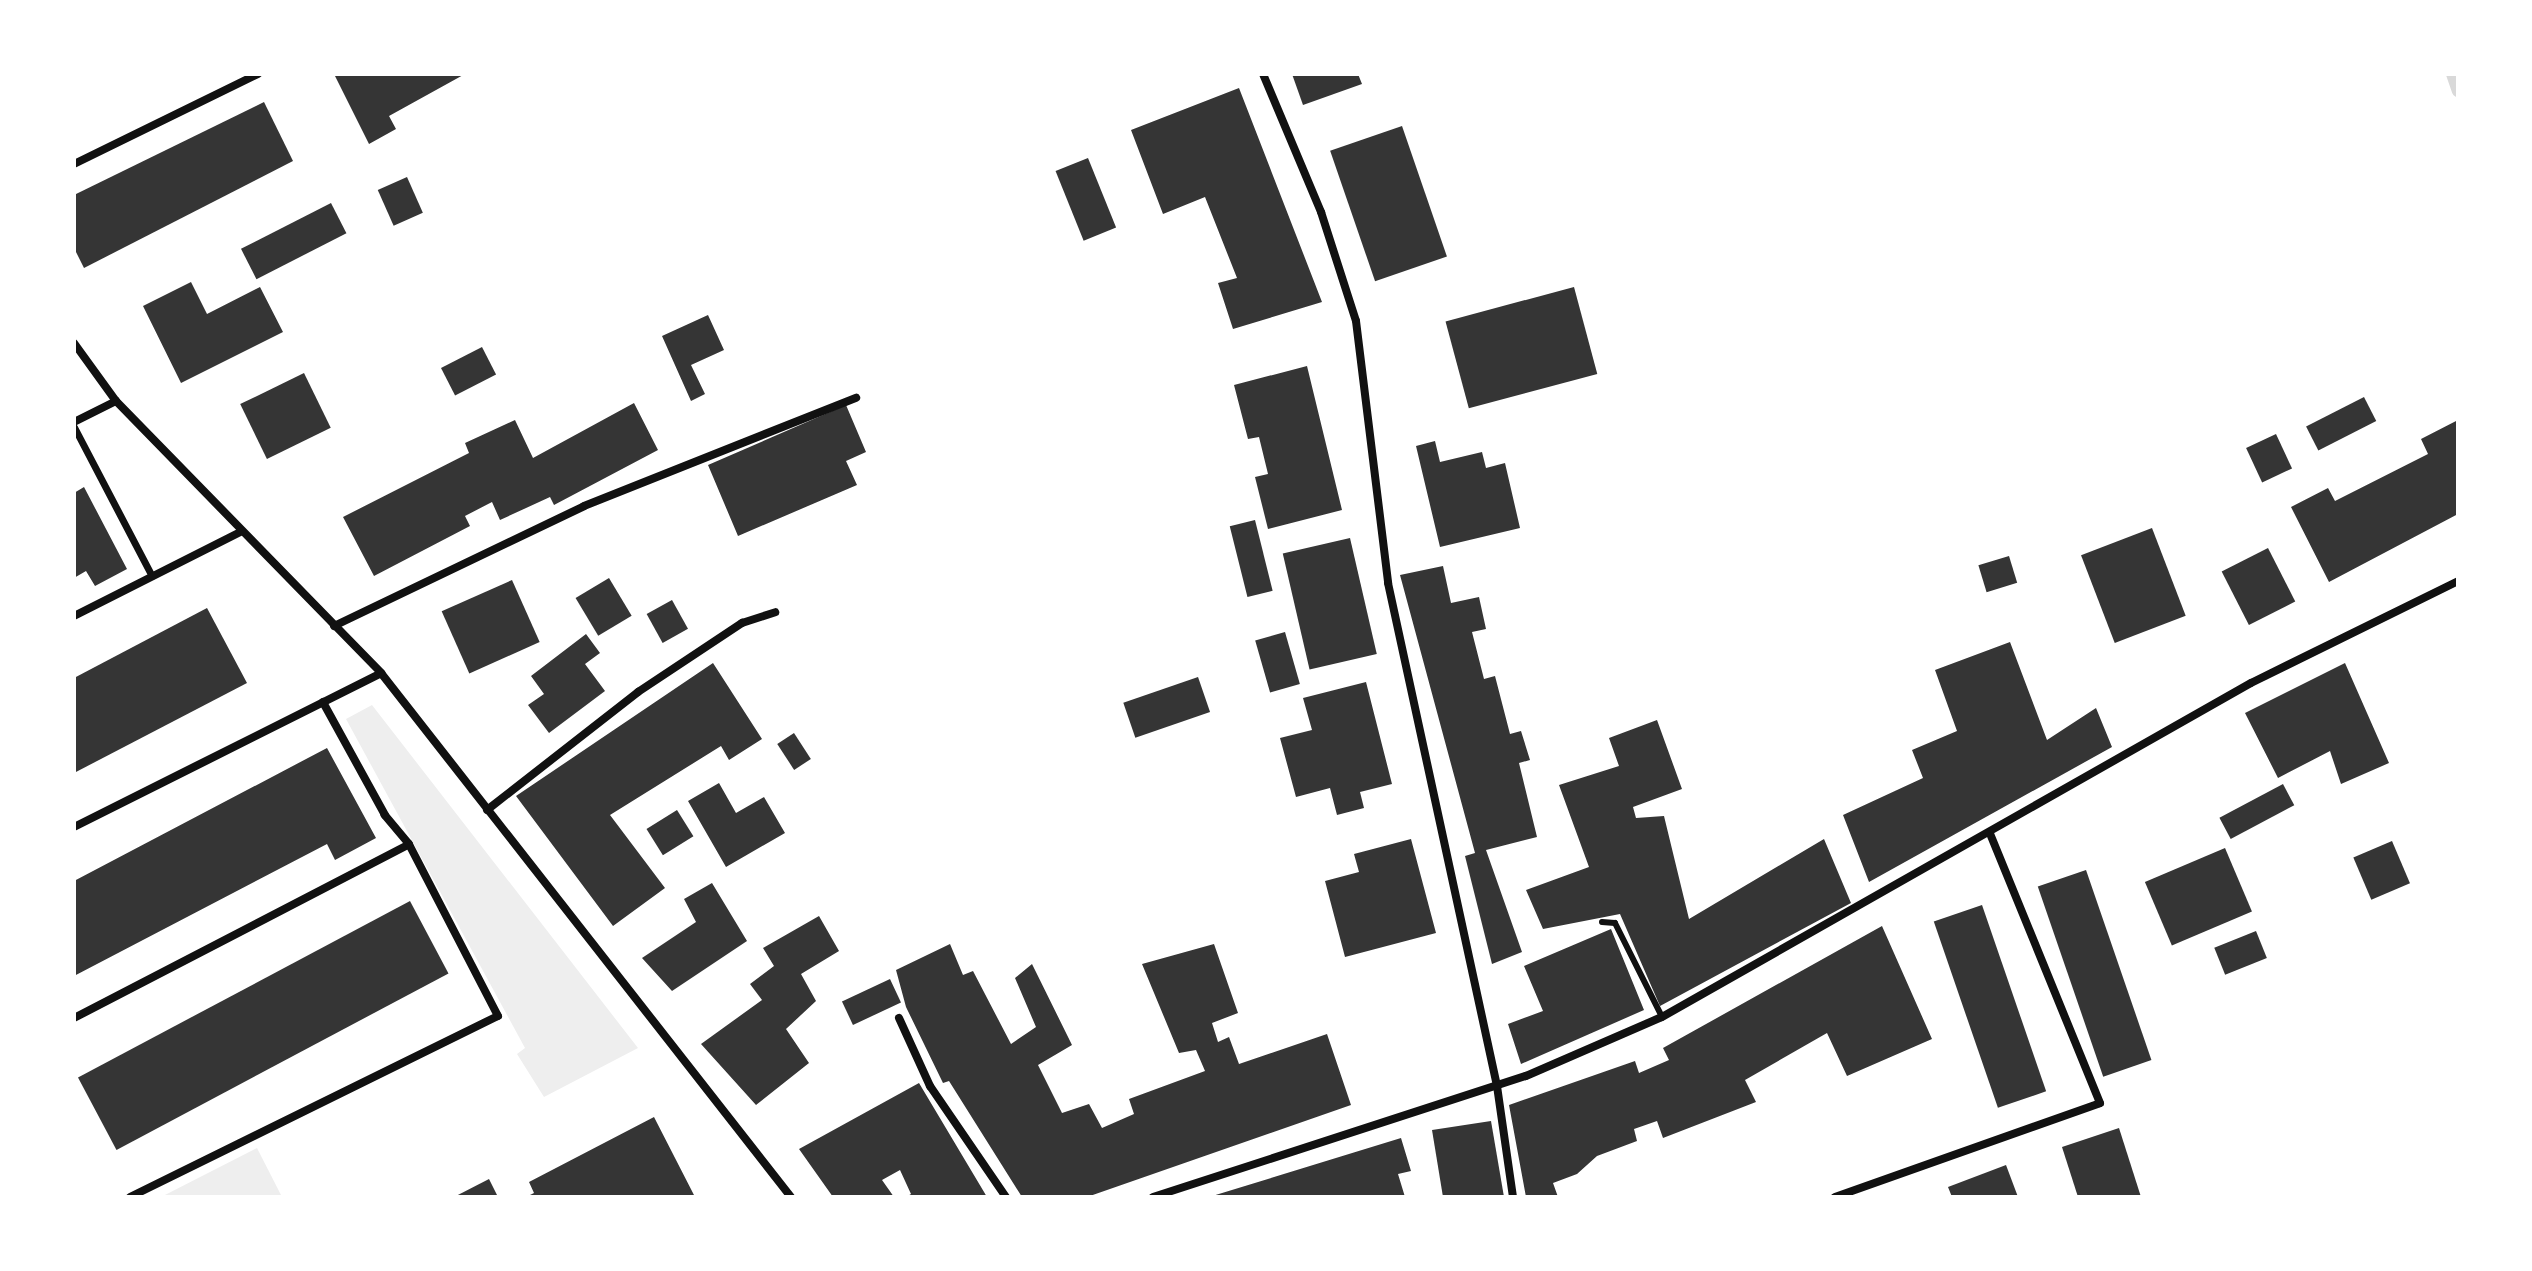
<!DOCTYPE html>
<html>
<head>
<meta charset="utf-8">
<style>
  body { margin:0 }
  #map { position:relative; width:2532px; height:1271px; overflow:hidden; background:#fff; font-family:Barlow,sans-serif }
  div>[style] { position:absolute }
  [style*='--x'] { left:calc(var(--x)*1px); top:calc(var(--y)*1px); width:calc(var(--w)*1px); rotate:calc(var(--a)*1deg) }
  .green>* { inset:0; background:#eee }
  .stream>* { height:12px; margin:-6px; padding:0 6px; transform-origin:6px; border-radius:6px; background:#d9d9d9 }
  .building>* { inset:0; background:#353535; transform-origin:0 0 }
  .service>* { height:6px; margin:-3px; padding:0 3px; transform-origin:3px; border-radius:3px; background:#111 }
  .pedestrian>* { height:7px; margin:-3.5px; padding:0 3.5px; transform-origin:3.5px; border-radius:3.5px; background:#111 }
  .minor>* { height:8px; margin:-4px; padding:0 4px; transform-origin:4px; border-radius:4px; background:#111 }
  span { translate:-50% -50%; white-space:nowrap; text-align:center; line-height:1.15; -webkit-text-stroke:6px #fff; paint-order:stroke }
  .frame { position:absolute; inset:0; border:76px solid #fff; pointer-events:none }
</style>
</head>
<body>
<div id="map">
  <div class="green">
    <i style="clip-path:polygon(372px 705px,638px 1048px,544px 1097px,517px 1054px,525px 1048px,346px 719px)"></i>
    <i style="clip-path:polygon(257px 1148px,282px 1197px,161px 1197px)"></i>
  </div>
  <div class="stream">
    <i style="--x:2452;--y:74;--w:18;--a:71"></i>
  </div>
  <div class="building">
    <i style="clip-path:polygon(334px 74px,465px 74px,389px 116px,396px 129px,369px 144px)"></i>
    <i style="clip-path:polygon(1292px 74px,1358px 74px,1362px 84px,1303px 105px)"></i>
    <i style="clip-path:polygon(1239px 88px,1322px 302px,1233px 329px,1218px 283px,1237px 278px,1205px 197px,1163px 214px,1131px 130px)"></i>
    <i style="clip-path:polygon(264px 102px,293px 161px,84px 268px,74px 248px,74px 195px)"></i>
    <i style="left:1402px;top:126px;width:138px;height:76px;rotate:71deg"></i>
    <i style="left:1088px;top:158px;width:75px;height:35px;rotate:68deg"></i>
    <i style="left:407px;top:177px;width:39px;height:32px;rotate:66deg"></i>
    <i style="left:331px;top:203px;width:34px;height:101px;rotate:63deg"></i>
    <i style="clip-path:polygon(191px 282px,207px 314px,260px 287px,283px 332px,181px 383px,143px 306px)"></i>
    <i style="left:1574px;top:287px;width:90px;height:133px;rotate:75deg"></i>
    <i style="clip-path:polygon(708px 315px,724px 350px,691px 365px,705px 394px,691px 401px,662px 336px)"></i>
    <i style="left:482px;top:347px;width:31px;height:46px;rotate:63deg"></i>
    <i style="clip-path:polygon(1307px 366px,1342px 510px,1268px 529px,1255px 477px,1268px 474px,1259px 437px,1248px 439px,1234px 385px)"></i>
    <i style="left:304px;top:373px;width:61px;height:71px;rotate:64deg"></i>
    <i style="left:2364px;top:397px;width:27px;height:65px;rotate:63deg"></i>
    <i style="clip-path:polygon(634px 403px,658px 450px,554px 505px,550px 497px,500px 520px,492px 502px,465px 516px,470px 526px,374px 576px,343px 517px,469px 453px,465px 443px,515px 420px,533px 458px)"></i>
    <i style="clip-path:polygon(846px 405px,866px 452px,846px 461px,857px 485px,738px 536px,708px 465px)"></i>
    <i style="clip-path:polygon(2458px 420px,2458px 514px,2329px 582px,2291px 507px,2328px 488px,2335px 501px,2428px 454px,2421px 439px)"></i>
    <i style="left:2276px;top:434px;width:38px;height:33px;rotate:65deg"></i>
    <i style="clip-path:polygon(1435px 441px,1440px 462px,1482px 452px,1486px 468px,1505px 463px,1520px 528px,1440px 547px,1416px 446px)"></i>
    <i style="clip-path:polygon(84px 487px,127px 569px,95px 586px,86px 571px,74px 578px,74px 493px)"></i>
    <i style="left:1255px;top:520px;width:73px;height:26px;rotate:76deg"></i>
    <i style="left:2152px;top:528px;width:94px;height:76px;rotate:69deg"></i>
    <i style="left:1350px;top:538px;width:119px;height:69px;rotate:77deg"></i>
    <i style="left:2268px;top:548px;width:60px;height:52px;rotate:63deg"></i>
    <i style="left:2009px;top:556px;width:28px;height:32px;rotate:73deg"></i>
    <i style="clip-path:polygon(1443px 566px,1451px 603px,1479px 597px,1486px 629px,1472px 632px,1484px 679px,1495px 676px,1510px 734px,1521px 731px,1530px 760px,1519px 763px,1537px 837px,1486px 850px,1522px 952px,1492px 964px,1465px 856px,1475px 853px,1400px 575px)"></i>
    <i style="left:609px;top:578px;width:44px;height:39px;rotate:59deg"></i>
    <i style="left:512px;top:580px;width:68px;height:77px;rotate:66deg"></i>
    <i style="left:672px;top:600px;width:33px;height:29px;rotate:61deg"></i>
    <i style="clip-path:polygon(207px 608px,247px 683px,74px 773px,74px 678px)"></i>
    <i style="left:1285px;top:632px;width:54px;height:31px;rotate:74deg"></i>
    <i style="clip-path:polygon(586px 634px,600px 653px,585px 664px,605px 691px,549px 733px,528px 705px,544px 694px,531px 676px)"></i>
    <i style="clip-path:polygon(2010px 642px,2047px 740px,2096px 708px,2112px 747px,1869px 882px,1843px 815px,1923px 778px,1912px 750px,1957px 731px,1935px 670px)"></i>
    <i style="clip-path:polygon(713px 663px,762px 739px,729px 760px,721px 746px,610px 815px,665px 888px,613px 926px,516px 796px)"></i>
    <i style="clip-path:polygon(2345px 663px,2389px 763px,2341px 784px,2330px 751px,2278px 778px,2245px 713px)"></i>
    <i style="left:1198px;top:677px;width:37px;height:79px;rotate:71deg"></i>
    <i style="clip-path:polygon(1366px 682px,1392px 784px,1360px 792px,1364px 808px,1337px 815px,1330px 788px,1296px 797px,1280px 738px,1312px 730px,1303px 698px)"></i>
    <i style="clip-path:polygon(1657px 720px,1682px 789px,1633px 807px,1636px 818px,1664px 816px,1689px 919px,1824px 839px,1851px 903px,1660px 1006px,1620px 914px,1543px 929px,1526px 890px,1589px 867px,1559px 785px,1619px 766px,1609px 738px)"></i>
    <i style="left:794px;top:733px;width:31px;height:20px;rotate:57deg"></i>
    <i style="clip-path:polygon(327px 748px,376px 838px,335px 860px,327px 844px,74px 976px,74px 881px)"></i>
    <i style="clip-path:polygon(719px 783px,736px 813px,764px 797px,785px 833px,726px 867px,688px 801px)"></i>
    <i style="left:2283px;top:784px;width:24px;height:72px;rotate:62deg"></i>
    <i style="left:677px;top:810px;width:31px;height:36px;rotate:58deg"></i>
    <i style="clip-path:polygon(1411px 839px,1436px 933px,1345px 957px,1325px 881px,1359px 872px,1354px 854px)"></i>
    <i style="left:2392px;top:841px;width:46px;height:42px;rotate:67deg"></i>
    <i style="left:2225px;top:848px;width:69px;height:87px;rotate:67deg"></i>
    <i style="left:2086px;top:870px;width:201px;height:51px;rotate:71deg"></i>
    <i style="clip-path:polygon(712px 883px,747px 941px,672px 991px,642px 958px,696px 922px,684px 899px)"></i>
    <i style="left:410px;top:901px;width:82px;height:376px;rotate:62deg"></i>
    <i style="left:1982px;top:905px;width:197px;height:51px;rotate:71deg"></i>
    <i style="clip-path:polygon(819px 916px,839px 951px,801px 974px,816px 1001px,786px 1029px,809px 1063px,756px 1105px,701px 1044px,762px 1000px,750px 984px,774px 966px,763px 948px)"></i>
    <i style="clip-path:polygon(1882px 926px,1932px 1039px,1847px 1076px,1827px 1033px,1745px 1080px,1756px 1102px,1663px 1138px,1657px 1121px,1634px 1129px,1637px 1141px,1597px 1156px,1577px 1174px,1553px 1183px,1558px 1197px,1526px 1197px,1509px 1105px,1635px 1061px,1639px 1073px,1669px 1060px,1663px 1048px)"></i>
    <i style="clip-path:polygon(1611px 929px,1644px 1010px,1521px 1064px,1508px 1024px,1543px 1011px,1524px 966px)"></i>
    <i style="left:2256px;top:931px;width:29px;height:45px;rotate:68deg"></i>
    <i style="clip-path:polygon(950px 944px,963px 975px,973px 971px,1011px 1044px,1036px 1027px,1015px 978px,1032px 964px,1072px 1045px,1038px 1065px,1062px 1113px,1089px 1104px,1102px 1128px,1134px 1114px,1129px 1099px,1205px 1071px,1196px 1050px,1179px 1053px,1142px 964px,1214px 944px,1238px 1013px,1212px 1023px,1218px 1042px,1229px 1037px,1239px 1064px,1327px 1034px,1351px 1105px,1087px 1197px,1022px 1197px,949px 1081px,943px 1083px,906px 1007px,896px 970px)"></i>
    <i style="left:890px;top:979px;width:26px;height:53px;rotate:65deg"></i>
    <i style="clip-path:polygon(919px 1083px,987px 1197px,906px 1197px,911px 1194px,900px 1170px,882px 1180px,894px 1197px,833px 1197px,799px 1149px)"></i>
    <i style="clip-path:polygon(654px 1117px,695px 1197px,526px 1197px,534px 1193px,529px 1182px)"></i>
    <i style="clip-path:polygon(1491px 1121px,1504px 1197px,1443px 1197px,1432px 1130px)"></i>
    <i style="clip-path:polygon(2119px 1128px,2141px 1197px,2078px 1197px,2062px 1147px)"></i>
    <i style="clip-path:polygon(1401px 1138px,1411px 1171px,1398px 1174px,1405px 1197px,1209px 1197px)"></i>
    <i style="clip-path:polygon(2006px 1165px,2018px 1197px,1952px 1197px,1948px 1187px)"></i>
    <i style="clip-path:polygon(489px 1179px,498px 1197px,454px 1197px)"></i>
  </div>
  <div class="service">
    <i style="--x:1602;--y:922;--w:13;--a:4"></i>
    <i style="--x:1615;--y:923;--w:105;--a:63.4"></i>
  </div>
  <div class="pedestrian">
    <i style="--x:74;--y:427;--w:168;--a:62.4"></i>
  </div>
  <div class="minor">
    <i style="--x:1263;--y:74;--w:150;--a:67.2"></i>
    <i style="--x:1321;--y:212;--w:114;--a:72.2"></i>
    <i style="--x:1356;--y:321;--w:264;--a:83"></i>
    <i style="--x:1388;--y:583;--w:515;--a:77.77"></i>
    <i style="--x:1497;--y:1086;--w:112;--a:81.8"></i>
    <i style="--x:74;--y:164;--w:205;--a:-26.1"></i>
    <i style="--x:74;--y:343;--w:72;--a:54.1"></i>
    <i style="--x:116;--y:401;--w:380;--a:45.7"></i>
    <i style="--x:381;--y:673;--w:665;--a:51.96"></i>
    <i style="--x:74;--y:422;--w:47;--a:-26.6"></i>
    <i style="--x:74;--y:616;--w:188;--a:-26.8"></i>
    <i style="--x:334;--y:626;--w:277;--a:-25.6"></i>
    <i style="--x:584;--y:506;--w:293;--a:-21.7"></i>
    <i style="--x:487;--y:810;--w:192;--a:-38"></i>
    <i style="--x:638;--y:692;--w:125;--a:-33.6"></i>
    <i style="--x:742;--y:623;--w:35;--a:-18"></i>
    <i style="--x:74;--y:827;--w:343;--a:-26.6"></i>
    <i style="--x:74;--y:1018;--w:377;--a:-27.4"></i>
    <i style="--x:899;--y:1018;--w:75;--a:65.5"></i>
    <i style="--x:930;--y:1086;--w:135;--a:55.6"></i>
    <i style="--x:130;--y:1197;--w:410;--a:-26.2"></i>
    <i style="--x:498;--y:1016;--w:194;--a:-117.4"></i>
    <i style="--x:409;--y:844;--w:38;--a:-130"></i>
    <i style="--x:385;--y:815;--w:129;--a:-118.8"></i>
    <i style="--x:1153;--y:1197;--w:392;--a:-18"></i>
    <i style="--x:1526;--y:1076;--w:148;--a:-23.5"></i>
    <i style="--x:1662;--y:1017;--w:677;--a:-29.56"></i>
    <i style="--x:2251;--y:683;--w:231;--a:-26.2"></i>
    <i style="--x:1835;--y:1197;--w:281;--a:-19.5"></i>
    <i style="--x:2100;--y:1103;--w:292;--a:-112.2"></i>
  </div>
  <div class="frame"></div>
</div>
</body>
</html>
